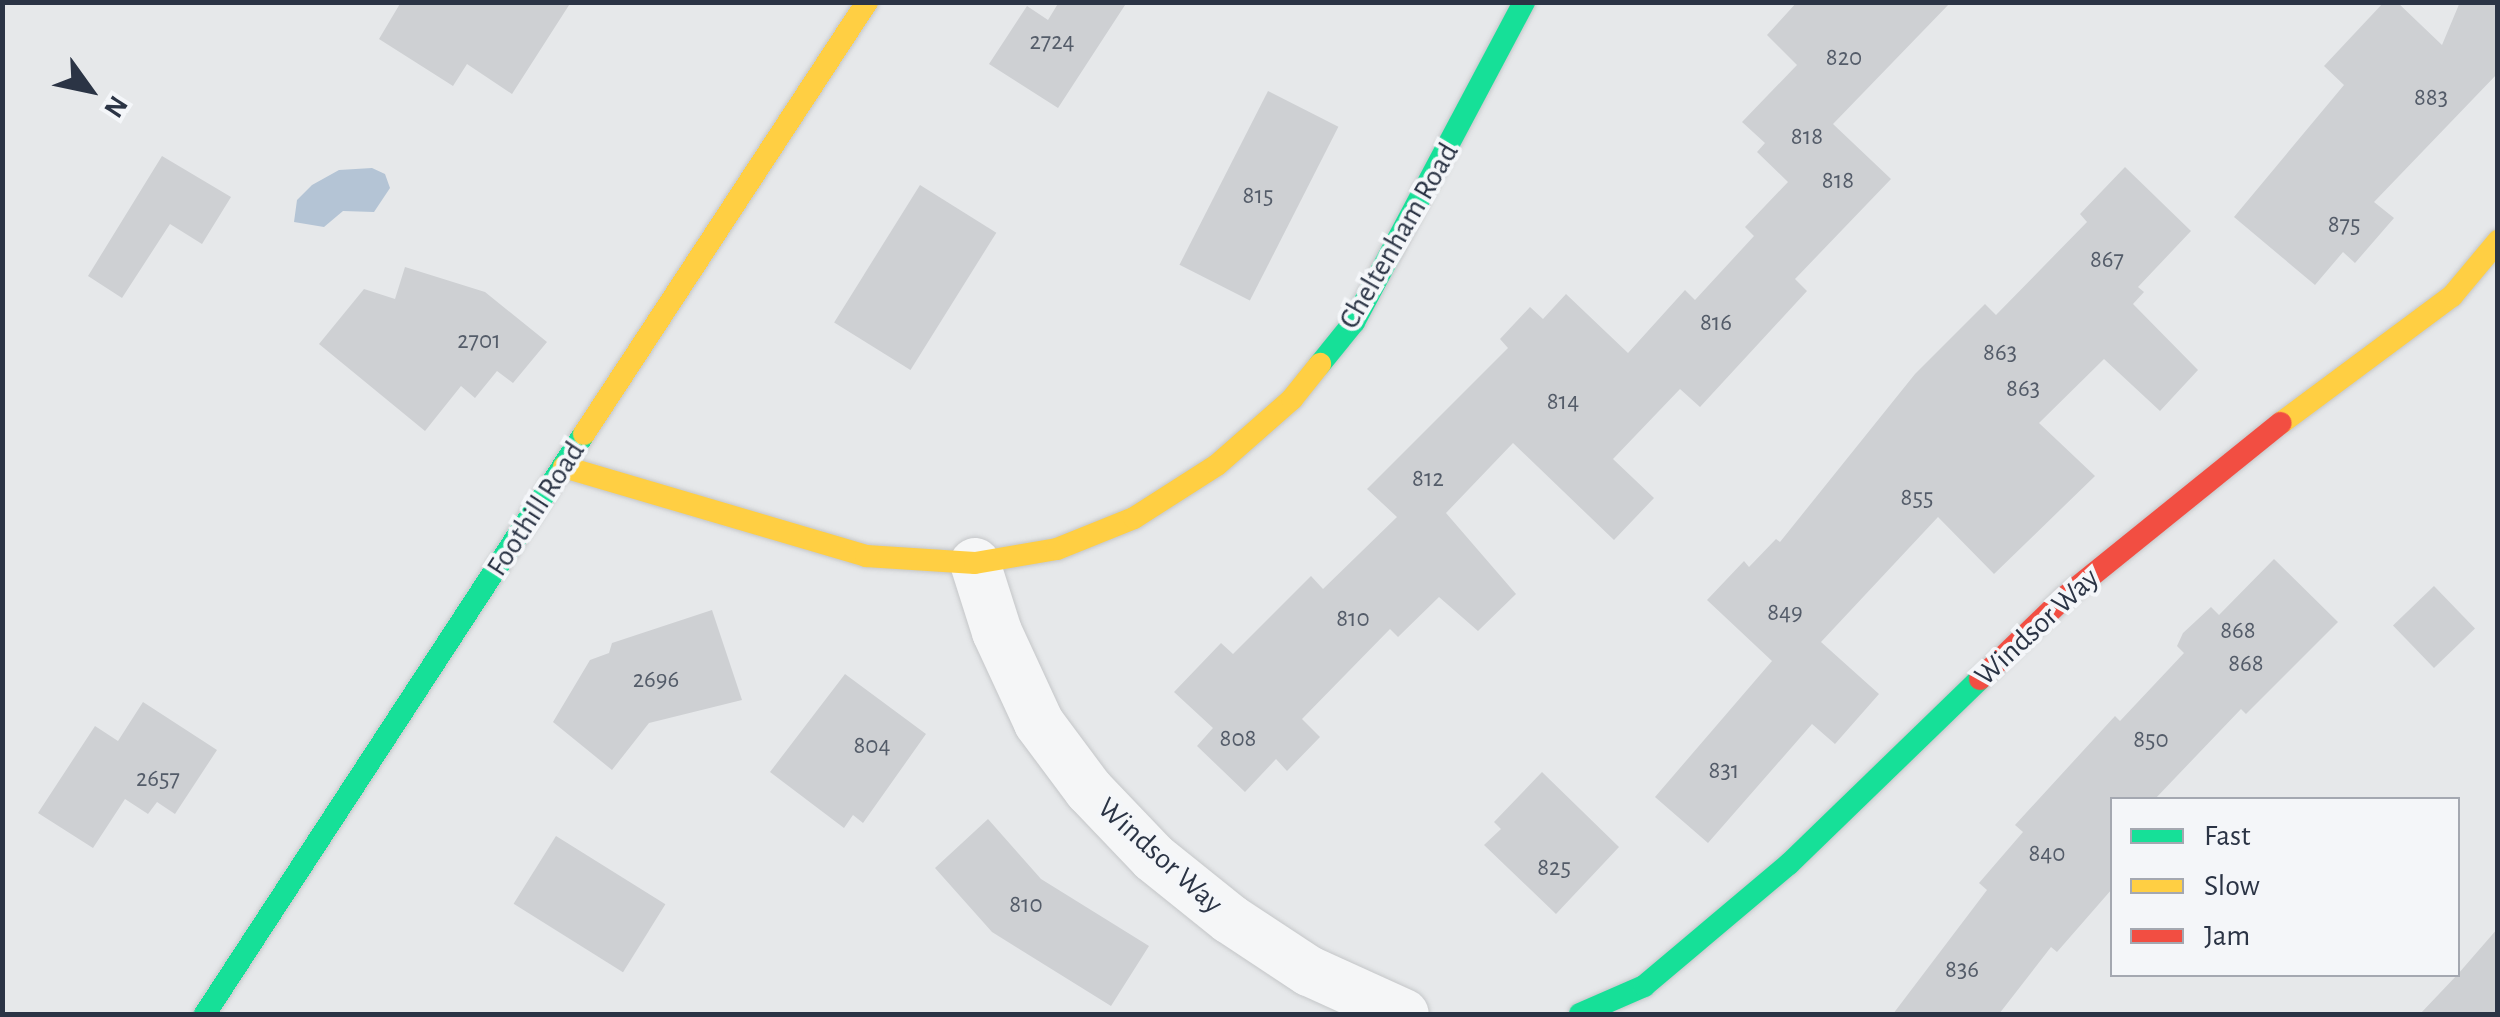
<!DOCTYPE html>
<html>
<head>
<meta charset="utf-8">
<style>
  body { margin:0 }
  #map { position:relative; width:2500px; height:1017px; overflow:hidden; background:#e6e8ea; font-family:"Alegreya Sans",sans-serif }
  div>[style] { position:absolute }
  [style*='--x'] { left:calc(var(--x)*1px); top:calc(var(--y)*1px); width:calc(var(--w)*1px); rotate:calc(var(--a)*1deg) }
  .water>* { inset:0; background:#b4c4d5 }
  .building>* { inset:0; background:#ced0d3; transform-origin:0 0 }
  .roads { filter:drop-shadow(0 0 2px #c4c6c8) drop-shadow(0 0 2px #c4c6c8) }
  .street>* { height:50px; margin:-25px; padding:0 25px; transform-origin:25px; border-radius:25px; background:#f5f6f7 }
  .fast>* { height:22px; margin:-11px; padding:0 11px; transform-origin:11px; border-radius:11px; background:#16e098 }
  .slow>* { height:22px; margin:-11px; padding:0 11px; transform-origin:11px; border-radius:11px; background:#ffcf43 }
  .jam>* { height:22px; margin:-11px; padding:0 11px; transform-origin:11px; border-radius:11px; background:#f24e42 }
  span { translate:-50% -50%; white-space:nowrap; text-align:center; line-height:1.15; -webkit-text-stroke:8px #f4f6f9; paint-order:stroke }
  .number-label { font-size:25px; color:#545c69 }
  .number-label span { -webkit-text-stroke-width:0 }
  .street-label { font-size:30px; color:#2b3445 }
  .frame { position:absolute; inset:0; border:5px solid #2b3445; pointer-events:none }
  .legend { position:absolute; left:2110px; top:797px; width:350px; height:180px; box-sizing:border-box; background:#f4f6f9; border:2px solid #a4a8b1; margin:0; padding:12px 18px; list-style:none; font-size:30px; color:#2b3445 }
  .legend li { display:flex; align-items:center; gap:20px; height:50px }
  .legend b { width:50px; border:2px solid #a4a8b1 }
  .north { position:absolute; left:40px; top:40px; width:100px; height:100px; -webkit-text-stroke:8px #f4f6f9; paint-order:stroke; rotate:123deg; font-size:28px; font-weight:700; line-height:40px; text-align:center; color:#2b3445 }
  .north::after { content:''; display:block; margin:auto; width:35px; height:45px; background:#2b3445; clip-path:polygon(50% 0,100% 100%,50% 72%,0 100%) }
</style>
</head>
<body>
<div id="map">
  <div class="water">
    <i style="clip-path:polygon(372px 168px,385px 174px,390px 188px,374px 212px,343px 211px,324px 227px,294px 222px,297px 200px,312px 185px,339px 170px)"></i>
  </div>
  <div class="building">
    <i style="clip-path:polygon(401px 2px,571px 2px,512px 94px,467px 64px,453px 86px,379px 39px)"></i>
    <i style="clip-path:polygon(1059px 2px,1127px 2px,1058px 108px,989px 64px,1027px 6px,1048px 20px)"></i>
    <i style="clip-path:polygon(1797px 2px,1951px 2px,1833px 124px,1891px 179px,1795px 279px,1807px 291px,1700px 407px,1680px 389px,1613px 459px,1654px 498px,1614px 540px,1513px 443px,1446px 513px,1516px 594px,1478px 631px,1439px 597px,1398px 637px,1390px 629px,1302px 719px,1320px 737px,1287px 771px,1276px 759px,1245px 792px,1197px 746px,1213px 728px,1174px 692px,1221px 643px,1233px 654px,1311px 576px,1323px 589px,1397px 517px,1367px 489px,1508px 348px,1500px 339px,1530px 307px,1543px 319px,1566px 294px,1628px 353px,1685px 290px,1695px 300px,1754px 236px,1745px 227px,1788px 182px,1757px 152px,1765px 143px,1742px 122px,1797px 65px,1767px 35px)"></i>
    <i style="clip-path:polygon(2384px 2px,2397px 2px,2442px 45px,2460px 2px,2498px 2px,2498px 73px,2374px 202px,2394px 218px,2355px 263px,2343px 252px,2315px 285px,2234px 217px,2344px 85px,2324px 66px)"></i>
    <i style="left:1268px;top:91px;width:79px;height:195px;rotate:27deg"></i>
    <i style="clip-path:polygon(162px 156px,231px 197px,202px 244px,170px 224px,122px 298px,88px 276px)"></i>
    <i style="clip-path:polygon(2125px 167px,2191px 231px,2138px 287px,2144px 292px,2133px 304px,2198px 370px,2160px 411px,2104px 359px,2039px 423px,2095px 476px,1994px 574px,1938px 517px,1821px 642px,1879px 694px,1835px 744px,1812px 724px,1708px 843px,1655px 797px,1772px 661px,1707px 600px,1744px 561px,1749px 567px,1776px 539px,1780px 542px,1915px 374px,1985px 304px,1996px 315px,2087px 222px,2080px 214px)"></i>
    <i style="left:920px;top:185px;width:90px;height:162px;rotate:32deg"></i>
    <i style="clip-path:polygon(405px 267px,485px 292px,547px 342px,513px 383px,497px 371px,475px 398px,461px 386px,425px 431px,319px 344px,364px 289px,395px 299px)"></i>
    <i style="clip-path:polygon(2274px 559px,2338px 622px,2246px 714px,2241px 709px,2154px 800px,2112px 800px,2112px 889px,2057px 952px,2051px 947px,1999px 1014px,1893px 1014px,1987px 890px,1979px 883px,2023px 832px,2015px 825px,2115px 716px,2120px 721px,2184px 653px,2177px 646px,2183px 633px,2211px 607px,2219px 615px)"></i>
    <i style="left:2434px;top:586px;width:59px;height:57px;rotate:46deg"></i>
    <i style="clip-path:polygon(712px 610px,742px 700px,649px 723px,612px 770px,553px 722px,590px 660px,609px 653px,612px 643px)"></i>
    <i style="clip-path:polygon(845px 674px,926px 734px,863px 823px,853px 815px,844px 828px,770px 772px)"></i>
    <i style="clip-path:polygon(143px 702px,217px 750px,175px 814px,157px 802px,148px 814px,125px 799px,93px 848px,38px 813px,95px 726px,118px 741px)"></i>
    <i style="clip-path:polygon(1542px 772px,1619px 847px,1556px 914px,1484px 845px,1501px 829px,1494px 822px)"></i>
    <i style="clip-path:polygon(988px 819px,1041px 879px,1149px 946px,1111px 1006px,992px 932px,935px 868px)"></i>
    <i style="left:556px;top:836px;width:129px;height:80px;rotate:32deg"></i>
    <i style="clip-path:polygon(2498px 928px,2498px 1014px,2420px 1014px,2458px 974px)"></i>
  </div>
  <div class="roads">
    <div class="street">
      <i style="--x:975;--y:563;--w:72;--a:72.3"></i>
      <i style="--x:997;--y:632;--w:100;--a:65.2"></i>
      <i style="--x:1039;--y:723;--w:84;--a:53.3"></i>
      <i style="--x:1089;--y:790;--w:94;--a:46.3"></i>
      <i style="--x:1154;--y:858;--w:97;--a:38.8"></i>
      <i style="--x:1230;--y:919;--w:95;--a:33.4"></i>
      <i style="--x:1309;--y:971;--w:104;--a:24.4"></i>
    </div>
    <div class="fast">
      <i style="--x:1320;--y:364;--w:54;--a:-51"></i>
      <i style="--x:1354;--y:322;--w:362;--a:-62"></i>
      <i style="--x:205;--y:1014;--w:693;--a:-56.84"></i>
      <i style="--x:1580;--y:1014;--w:70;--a:-23.6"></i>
      <i style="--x:1644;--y:986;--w:189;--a:-40.1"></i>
      <i style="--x:1789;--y:864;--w:266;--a:-44.1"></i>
    </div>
    <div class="slow">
      <i style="--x:2281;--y:423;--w:213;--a:-36.6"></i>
      <i style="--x:2452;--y:296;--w:72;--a:-50.1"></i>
      <i style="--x:584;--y:434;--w:516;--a:-56.77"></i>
      <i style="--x:564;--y:467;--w:315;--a:16.4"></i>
      <i style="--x:866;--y:556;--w:109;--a:3.7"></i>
      <i style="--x:975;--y:563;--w:83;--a:-9.7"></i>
      <i style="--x:1057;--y:549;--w:83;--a:-21.9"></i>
      <i style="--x:1134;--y:518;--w:98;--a:-32.6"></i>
      <i style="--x:1217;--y:465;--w:100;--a:-41.3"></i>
      <i style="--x:1292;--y:399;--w:45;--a:-51.3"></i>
    </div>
    <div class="jam">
      <i style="--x:1980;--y:679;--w:118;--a:-44"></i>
      <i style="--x:2065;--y:597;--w:277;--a:-38.9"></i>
    </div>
  </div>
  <div class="number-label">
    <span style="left:1052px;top:42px">2724</span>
    <span style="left:1844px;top:58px">820</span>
    <span style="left:2431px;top:98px">883</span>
    <span style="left:1807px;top:137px">818</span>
    <span style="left:1838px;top:181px">818</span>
    <span style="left:1258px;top:196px">815</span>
    <span style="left:2344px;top:225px">875</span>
    <span style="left:2107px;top:260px">867</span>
    <span style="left:1716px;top:323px">816</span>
    <span style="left:479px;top:341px">2701</span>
    <span style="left:2000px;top:353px">863</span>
    <span style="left:2023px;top:389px">863</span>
    <span style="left:1563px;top:402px">814</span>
    <span style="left:1428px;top:479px">812</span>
    <span style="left:1917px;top:498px">855</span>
    <span style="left:1785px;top:613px">849</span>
    <span style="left:1353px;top:619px">810</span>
    <span style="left:2238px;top:631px">868</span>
    <span style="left:2246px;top:664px">868</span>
    <span style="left:656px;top:680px">2696</span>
    <span style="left:1238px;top:739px">808</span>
    <span style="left:2151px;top:740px">850</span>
    <span style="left:872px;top:746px">804</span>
    <span style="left:1724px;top:771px">831</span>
    <span style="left:158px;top:779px">2657</span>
    <span style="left:2047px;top:854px">840</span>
    <span style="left:1554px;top:868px">825</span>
    <span style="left:1026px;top:905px">810</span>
    <span style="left:1962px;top:970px">836</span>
  </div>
  <div class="street-label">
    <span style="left:1399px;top:236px;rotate:-60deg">Cheltenham Road</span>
    <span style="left:536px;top:509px;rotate:-57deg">Foothill Road</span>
    <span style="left:2037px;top:627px;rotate:-43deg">Windsor Way</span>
    <span style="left:1160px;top:856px;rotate:42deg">Windsor Way</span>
  </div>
  <div class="frame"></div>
  <ul class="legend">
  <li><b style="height:12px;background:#16e098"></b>Fast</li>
  <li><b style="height:12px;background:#ffcf43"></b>Slow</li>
  <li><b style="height:12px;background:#f24e42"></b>Jam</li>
  </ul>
  <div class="north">N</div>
</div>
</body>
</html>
